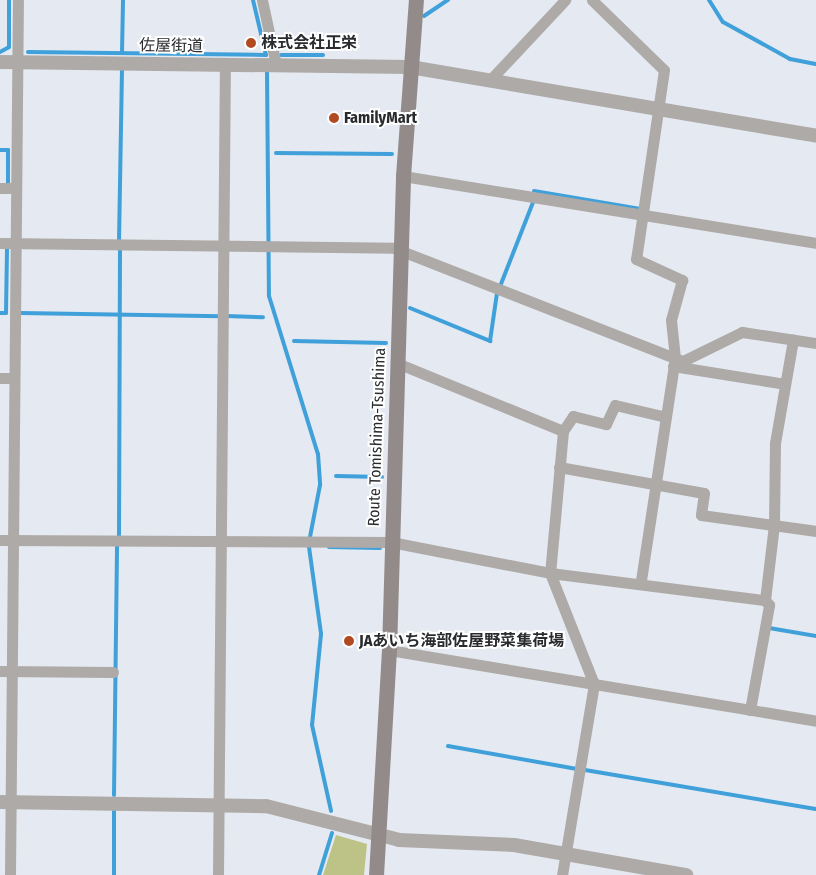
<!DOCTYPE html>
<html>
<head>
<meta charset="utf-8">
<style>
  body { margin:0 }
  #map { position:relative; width:816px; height:875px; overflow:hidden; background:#e5e9f1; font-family:"Fira Sans Condensed","Noto Sans JP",sans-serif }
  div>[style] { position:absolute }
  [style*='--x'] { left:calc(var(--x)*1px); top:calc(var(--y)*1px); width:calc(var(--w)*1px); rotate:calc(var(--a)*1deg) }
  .green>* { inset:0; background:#bdc287 }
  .stream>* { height:4px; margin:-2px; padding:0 2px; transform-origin:2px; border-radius:2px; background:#3fa0da }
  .minor>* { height:11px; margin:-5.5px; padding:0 5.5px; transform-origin:5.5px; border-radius:5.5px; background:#aeaaa8 }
  .tertiary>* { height:14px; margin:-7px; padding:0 7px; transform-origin:7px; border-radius:7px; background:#aeaaa8 }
  .secondary>* { height:15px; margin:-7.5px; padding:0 7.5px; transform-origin:7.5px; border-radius:7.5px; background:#928b89 }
  .dots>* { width:14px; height:14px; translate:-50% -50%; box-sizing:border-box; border:2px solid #fff; border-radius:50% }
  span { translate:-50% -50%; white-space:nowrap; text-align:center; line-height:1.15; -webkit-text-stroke:4px #fff; paint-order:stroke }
  .poi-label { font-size:16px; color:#2a2b2f; font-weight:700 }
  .left { translate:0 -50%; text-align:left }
  .street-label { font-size:16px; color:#2a2b2f }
</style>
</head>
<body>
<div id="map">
  <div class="green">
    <i style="clip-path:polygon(336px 835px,367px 844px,364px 875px,323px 875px)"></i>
  </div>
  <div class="stream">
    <i style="--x:709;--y:0;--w:26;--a:58"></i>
    <i style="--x:723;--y:22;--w:77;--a:28.9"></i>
    <i style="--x:790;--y:59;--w:26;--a:11"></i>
    <i style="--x:424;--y:16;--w:29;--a:-34"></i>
    <i style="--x:0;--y:52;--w:10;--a:-29"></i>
    <i style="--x:9;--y:47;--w:47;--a:-90"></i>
    <i style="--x:28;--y:52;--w:238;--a:0.7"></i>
    <i style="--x:266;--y:55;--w:57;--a:-103.3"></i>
    <i style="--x:122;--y:53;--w:53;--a:-88.9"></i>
    <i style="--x:281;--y:55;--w:42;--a:0"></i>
    <i style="--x:267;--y:72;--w:224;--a:89.5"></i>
    <i style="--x:269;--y:296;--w:165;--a:72.8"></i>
    <i style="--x:318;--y:454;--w:31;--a:86"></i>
    <i style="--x:320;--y:485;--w:53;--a:100.9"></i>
    <i style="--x:0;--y:150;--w:8;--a:0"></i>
    <i style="--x:8;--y:150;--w:35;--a:90"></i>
    <i style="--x:276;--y:153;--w:116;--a:0.5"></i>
    <i style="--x:534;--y:191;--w:108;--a:9.6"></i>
    <i style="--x:119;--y:241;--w:171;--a:-89"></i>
    <i style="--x:501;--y:284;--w:90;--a:-68.6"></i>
    <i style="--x:410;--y:308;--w:87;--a:22.4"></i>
    <i style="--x:490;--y:341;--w:49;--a:-81.7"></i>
    <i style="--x:0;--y:313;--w:6;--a:0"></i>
    <i style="--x:6;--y:313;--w:67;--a:-89.1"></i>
    <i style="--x:20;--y:313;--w:201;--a:0.9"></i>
    <i style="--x:226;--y:316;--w:37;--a:2"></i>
    <i style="--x:294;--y:341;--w:92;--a:1.2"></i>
    <i style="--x:336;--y:476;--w:46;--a:1.2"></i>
    <i style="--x:119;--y:537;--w:289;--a:-89.8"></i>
    <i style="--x:309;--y:547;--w:88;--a:82.1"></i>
    <i style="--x:321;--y:634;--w:91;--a:95.6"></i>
    <i style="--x:312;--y:725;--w:88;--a:77.5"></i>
    <i style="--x:329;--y:547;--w:51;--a:1.1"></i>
    <i style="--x:769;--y:628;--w:48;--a:9.7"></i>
    <i style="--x:448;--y:746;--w:131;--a:10.1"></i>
    <i style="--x:585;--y:770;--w:234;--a:9.6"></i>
    <i style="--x:114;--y:795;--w:250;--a:-89.3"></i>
    <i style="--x:114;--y:875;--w:64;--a:-90"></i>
    <i style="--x:319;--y:875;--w:44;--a:-72.8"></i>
  </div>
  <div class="minor">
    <i style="--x:262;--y:0;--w:66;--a:77.8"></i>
    <i style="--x:592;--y:0;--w:100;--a:44.2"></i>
    <i style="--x:664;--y:70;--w:191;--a:98.4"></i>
    <i style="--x:636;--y:259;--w:51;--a:24.5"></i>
    <i style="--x:682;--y:280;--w:41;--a:105.4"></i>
    <i style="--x:671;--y:320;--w:38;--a:84"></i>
    <i style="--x:675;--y:358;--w:226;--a:98.7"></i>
    <i style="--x:490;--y:80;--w:110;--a:-46.8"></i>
    <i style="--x:403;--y:176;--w:418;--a:9.2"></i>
    <i style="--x:0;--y:188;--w:16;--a:0"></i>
    <i style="--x:0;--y:243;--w:394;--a:0.7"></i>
    <i style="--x:394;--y:248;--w:310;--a:21.4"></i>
    <i style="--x:683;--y:361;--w:66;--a:-26.2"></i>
    <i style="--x:742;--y:332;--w:75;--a:8.5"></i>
    <i style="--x:397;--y:363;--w:179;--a:22.3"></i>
    <i style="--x:563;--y:431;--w:143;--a:95.2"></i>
    <i style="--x:550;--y:573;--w:119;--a:68.4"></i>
    <i style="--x:594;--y:684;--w:194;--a:99.5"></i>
    <i style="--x:673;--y:366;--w:113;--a:9.1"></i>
    <i style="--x:0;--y:378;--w:14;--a:0"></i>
    <i style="--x:563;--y:431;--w:18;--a:-56"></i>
    <i style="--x:573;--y:416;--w:34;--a:14"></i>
    <i style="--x:606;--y:424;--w:21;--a:-65"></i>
    <i style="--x:615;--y:405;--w:52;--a:13.2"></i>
    <i style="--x:559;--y:467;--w:147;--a:10.2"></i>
    <i style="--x:704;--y:493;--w:22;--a:98"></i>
    <i style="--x:701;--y:515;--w:116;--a:7.9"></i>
    <i style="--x:0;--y:540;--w:391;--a:0.3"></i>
    <i style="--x:391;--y:542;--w:162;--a:11"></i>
    <i style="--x:550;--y:573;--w:217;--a:7.2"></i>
    <i style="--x:765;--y:600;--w:77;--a:-83.2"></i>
    <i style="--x:774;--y:524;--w:81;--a:-89.3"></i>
    <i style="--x:775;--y:443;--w:105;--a:-80.1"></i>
    <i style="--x:389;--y:650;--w:433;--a:9.4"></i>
    <i style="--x:0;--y:671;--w:113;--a:0.5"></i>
    <i style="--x:750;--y:710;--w:107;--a:-79.7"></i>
    <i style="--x:769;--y:605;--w:6;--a:-129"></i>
    <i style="--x:10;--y:875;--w:875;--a:-89.48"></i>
    <i style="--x:218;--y:875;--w:811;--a:-89.51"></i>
  </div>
  <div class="tertiary">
    <i style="--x:0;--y:62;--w:410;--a:0.7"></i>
    <i style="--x:410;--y:67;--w:412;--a:9.6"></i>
    <i style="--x:0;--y:802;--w:266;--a:0.9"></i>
    <i style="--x:266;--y:806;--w:137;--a:14.3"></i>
    <i style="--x:399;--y:840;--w:115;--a:2.5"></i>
    <i style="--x:514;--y:845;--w:175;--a:9.9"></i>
  </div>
  <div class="secondary">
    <i style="--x:376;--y:875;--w:225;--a:-86.7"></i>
    <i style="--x:389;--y:650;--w:474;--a:-88.3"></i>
    <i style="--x:403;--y:176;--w:176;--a:-85.8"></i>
  </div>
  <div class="dots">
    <i style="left:251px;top:43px;background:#b14a21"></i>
    <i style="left:334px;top:118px;background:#b14a21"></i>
    <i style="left:349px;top:641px;background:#b14a21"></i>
  </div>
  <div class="poi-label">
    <span class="left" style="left:261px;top:43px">株式会社正栄</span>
    <span class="left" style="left:344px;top:118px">FamilyMart</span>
    <span class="left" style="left:359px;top:641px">JAあいち海部佐屋野菜集荷場</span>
  </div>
  <div class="street-label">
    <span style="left:171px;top:46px;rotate:1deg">佐屋街道</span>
    <span style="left:377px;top:437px;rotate:-88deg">Route Tomishima-Tsushima</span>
  </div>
</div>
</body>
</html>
